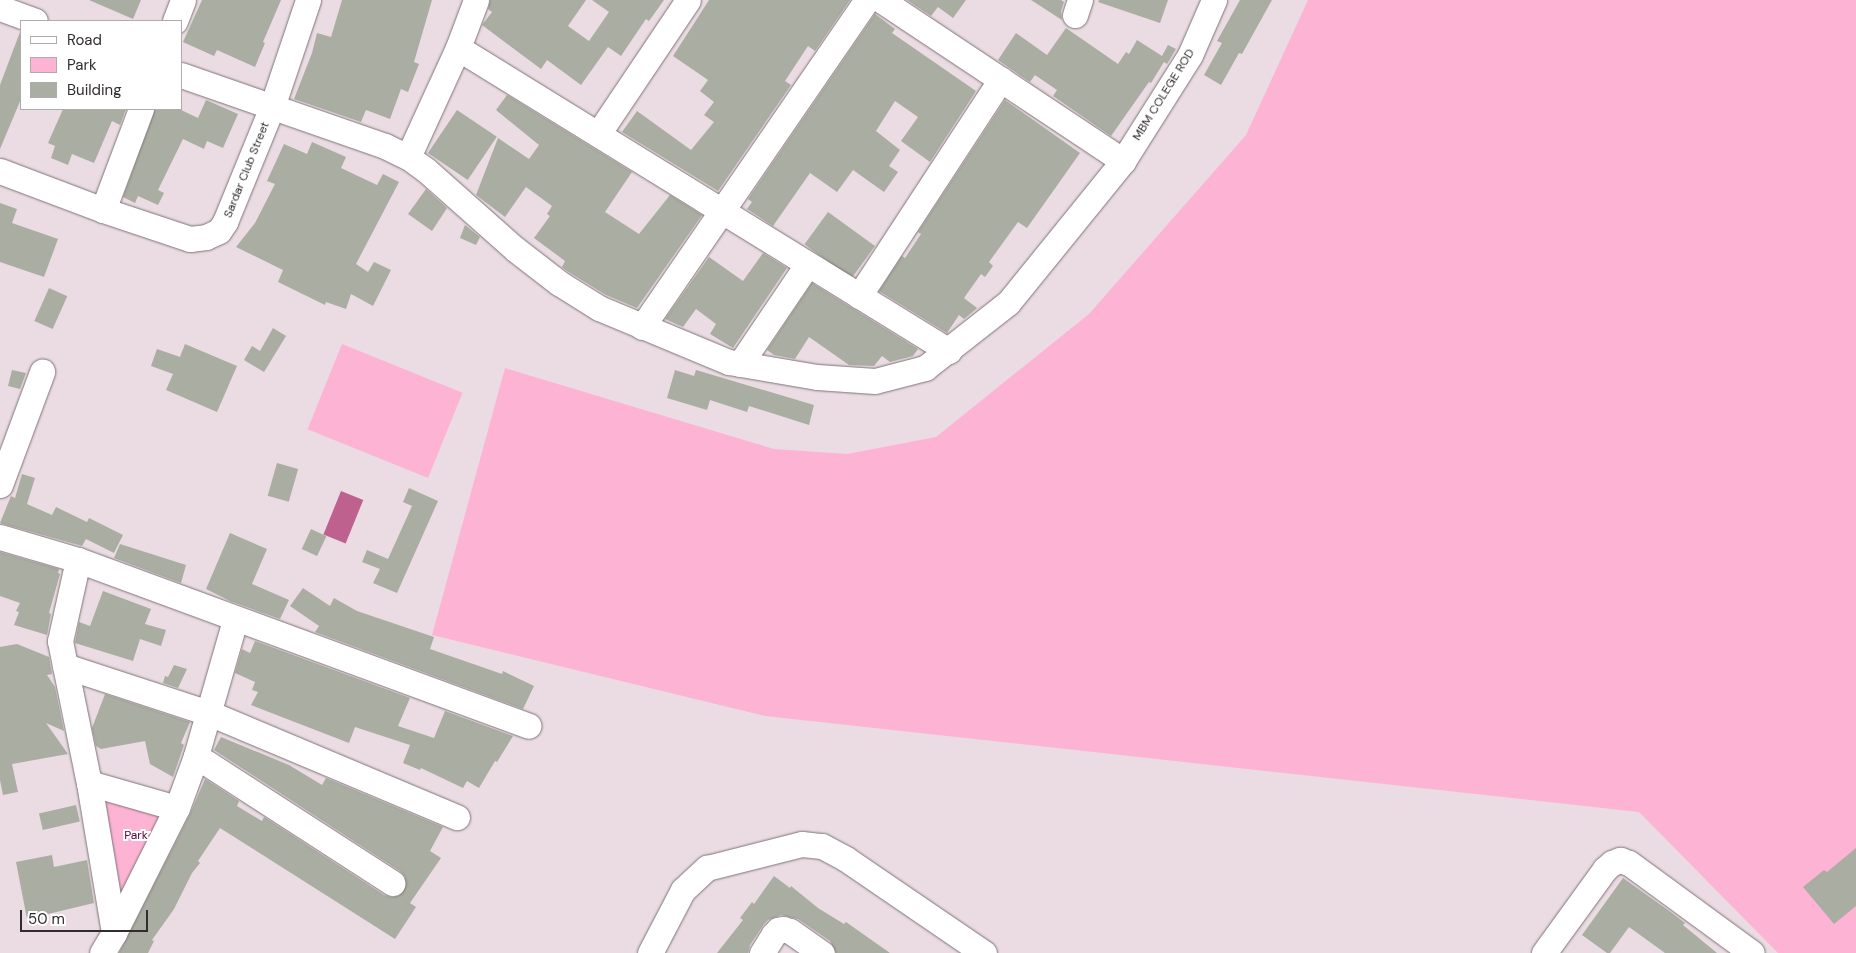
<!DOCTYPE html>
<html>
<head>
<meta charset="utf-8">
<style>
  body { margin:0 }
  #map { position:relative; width:1856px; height:953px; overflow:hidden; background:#eadce2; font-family:"DM Sans",sans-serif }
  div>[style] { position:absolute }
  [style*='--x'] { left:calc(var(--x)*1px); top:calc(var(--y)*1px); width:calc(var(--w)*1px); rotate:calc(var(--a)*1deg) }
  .green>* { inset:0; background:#fdb4d4; transform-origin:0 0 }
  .water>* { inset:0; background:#be618e; transform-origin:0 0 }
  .building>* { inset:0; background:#aaada2; transform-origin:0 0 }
  .roads { filter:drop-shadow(0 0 1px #7e7277) drop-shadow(0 0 1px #7e7277) }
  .minor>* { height:25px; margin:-12.5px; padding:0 12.5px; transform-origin:12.5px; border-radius:12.5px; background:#fff }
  span { translate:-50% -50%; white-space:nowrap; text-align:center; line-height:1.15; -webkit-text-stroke:4px #fff; paint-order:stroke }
  .street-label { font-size:12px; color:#312c2e }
  .park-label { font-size:12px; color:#570035 }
  .legend { position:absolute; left:20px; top:20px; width:162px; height:90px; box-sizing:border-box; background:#fff; border:1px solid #adabab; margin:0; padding:6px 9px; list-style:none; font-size:15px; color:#312c2e }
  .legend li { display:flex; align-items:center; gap:10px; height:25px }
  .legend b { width:25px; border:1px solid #adabab }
  .scale { position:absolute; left:20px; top:910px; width:128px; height:22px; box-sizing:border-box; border:2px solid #312c2e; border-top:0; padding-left:6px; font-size:15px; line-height:18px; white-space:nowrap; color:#312c2e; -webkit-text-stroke:4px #fff; paint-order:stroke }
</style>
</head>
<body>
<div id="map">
  <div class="green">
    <i style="clip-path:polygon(1308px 0,1856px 0,1856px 953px,1778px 953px,1639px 812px,765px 716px,432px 635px,505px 368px,774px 449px,847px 454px,936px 437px,1089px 314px,1246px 135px)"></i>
    <i style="left:342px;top:344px;width:130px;height:92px;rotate:22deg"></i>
    <i style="clip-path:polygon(94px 789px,185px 816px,134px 903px,114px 895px)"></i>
  </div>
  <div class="water">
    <i style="left:341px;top:491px;width:24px;height:47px;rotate:22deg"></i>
  </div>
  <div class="building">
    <i style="clip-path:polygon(89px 0,141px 0,133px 19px)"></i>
    <i style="clip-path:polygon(202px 0,281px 0,263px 42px,265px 43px,255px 67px,217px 50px,214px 56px,183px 42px)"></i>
    <i style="clip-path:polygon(342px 0,432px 0,414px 62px,419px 64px,408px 92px,401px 89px,390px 119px,366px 110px,361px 122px,294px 99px,312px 53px,317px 33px,331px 37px)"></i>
    <i style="clip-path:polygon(490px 0,586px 0,568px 26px,589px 41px,609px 12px,592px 0,664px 0,649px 21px,646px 19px,621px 56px,608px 47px,581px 85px,547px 60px,541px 69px,482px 25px,492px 12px,488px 9px)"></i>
    <i style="clip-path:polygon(709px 0,850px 0,815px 51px,808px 46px,785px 81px,791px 85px,718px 191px,622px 132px,637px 111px,691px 150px,714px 122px,704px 115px,714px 102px,700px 91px,708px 80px,673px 56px)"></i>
    <i style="clip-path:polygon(907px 0,966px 0,953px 18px,938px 7px,931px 16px)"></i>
    <i style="clip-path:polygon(1031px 0,1061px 0,1064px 2px,1061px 11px,1062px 20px)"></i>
    <i style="clip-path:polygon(1099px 0,1168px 0,1160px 23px,1098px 2px)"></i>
    <i style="clip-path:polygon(1240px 0,1272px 0,1242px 54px,1239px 53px,1221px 85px,1204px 75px,1222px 43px,1217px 41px)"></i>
    <i style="clip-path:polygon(875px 14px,895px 29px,892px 33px,976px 91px,930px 162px,901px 141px,918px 117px,895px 101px,876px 131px,900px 150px,889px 166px,898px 172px,884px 192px,853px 170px,837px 192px,810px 173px,773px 226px,747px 209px,752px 202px,748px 199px)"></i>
    <i style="clip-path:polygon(1066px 28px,1118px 64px,1126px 52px,1129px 54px,1137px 40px,1162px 56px,1168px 45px,1176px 49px,1167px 64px,1164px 62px,1151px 83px,1149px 82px,1111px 136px,1053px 96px,1057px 90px,1035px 75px,1030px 82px,998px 60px,1016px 33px,1047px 55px)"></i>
    <i style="clip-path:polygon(20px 32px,21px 99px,0 149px,0 85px)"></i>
    <i style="clip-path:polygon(507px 95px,632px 172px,605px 212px,639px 234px,670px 195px,702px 215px,637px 308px,606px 295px,567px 271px,562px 267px,565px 261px,534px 238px,550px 216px,547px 214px,552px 206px,526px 187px,505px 217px,476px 195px,498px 138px,529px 159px,539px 145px,496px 110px)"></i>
    <i style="clip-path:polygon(206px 100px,238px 114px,223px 148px,207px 141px,204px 149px,183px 139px,158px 190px,164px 193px,158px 205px,138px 196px,135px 203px,123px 197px,155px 109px,179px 109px,198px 118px)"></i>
    <i style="clip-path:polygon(1005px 100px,1080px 153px,1027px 228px,1018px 222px,989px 262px,993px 266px,985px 277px,981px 274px,964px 298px,977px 308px,975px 310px,964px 319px,959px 315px,947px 333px,879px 291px,902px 256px,905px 258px,921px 234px,918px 232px)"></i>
    <i style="clip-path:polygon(63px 109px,126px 109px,120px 125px,112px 121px,94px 163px,72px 154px,68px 165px,51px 158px,55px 146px,48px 143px)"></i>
    <i style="left:457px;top:110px;width:48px;height:52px;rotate:34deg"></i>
    <i style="clip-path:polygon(312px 142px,346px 157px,341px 168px,377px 185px,383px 174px,399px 182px,356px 264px,368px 272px,374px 262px,391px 270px,373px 306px,351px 294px,346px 309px,326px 302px,325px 305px,278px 282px,283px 270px,236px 247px,255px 223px,275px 184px,267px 181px,284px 144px,307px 154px)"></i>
    <i style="clip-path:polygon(426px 189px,447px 208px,432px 231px,408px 214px)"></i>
    <i style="clip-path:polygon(0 203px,17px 209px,12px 223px,58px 239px,44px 277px,0 262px)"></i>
    <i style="left:828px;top:212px;width:58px;height:40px;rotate:36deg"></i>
    <i style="clip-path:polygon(465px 225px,480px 237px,476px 245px,460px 238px)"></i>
    <i style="clip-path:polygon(763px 253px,787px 268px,733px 348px,710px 334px,716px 324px,696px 309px,683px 327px,665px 319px,709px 257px,743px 281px)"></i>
    <i style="clip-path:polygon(812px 283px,852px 308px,918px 349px,913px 356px,890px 362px,882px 356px,874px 366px,849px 365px,809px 337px,795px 359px,774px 355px,767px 350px)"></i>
    <i style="left:49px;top:288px;width:20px;height:36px;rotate:24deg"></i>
    <i style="clip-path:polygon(273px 328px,286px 336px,264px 372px,244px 360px,252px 346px,260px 351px)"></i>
    <i style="clip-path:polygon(185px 344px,237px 366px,217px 412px,166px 390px,173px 374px,151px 366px,157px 349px,180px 357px)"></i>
    <i style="clip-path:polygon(12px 370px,26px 373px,20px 389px,8px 386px)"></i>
    <i style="clip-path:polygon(675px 370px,694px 376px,696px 370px,814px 405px,809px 425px,749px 406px,747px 412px,710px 400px,707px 410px,667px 398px)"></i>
    <i style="left:277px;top:463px;width:22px;height:34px;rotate:16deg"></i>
    <i style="clip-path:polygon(22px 474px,35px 478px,27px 504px,52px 515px,56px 507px,87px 522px,89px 518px,123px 535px,114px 553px,86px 539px,82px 546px,0 523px,11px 496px,15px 498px)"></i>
    <i style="clip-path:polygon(409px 488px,438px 501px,397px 593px,373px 583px,380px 569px,362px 562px,367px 550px,388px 559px,412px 506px,403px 502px)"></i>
    <i style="left:311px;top:529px;width:17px;height:22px;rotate:25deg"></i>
    <i style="clip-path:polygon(230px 533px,267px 549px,252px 584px,289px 600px,280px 619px,230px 601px,206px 589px)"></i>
    <i style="clip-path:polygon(120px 544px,186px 565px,181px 583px,114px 558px)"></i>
    <i style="clip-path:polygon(0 552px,59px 569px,58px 573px,60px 574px,49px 613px,51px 614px,47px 635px,14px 625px,19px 612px,16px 611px,20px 603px,0 596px)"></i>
    <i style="clip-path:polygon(303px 588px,330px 606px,334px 598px,357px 611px,434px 637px,430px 649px,502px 674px,503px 671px,534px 686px,523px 709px,315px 632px,319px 626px,290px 606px)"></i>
    <i style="clip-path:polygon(103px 591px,151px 609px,145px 624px,166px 630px,161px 646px,140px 639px,133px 661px,75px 643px,79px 622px,90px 626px)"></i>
    <i style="clip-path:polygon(255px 641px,410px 698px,398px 726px,434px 738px,445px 711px,513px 736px,497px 762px,495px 761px,479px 788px,467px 781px,463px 788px,421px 768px,420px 770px,403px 763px,410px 745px,355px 727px,349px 743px,251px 705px,258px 692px,252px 690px,255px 682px,235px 673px,242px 649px,250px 653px)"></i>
    <i style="clip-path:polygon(17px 644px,49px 657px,52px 674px,47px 675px,55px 687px,64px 731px,46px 723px,68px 754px,12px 764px,18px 792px,3px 795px,0 780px,0 647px)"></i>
    <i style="clip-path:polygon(174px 665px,187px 669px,178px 688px,163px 683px,165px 676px,168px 677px)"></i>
    <i style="clip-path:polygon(105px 694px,190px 722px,181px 743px,184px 745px,173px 777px,150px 764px,145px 741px,101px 749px,96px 746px,92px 728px)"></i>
    <i style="clip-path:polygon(221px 737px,289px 765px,322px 785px,326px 778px,443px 827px,430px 851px,441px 858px,410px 903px,416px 907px,395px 939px,220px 828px,198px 861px,200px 863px,192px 873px,174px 909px,152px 940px,154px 941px,148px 953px,119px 953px,190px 814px,205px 779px,239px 801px,237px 806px,262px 821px,264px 817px,384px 895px,391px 897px,398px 896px,404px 890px,405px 877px,400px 871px,214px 750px)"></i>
    <i style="left:76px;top:805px;width:17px;height:38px;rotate:77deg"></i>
    <i style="clip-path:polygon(1856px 848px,1856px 906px,1834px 924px,1803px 887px,1824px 870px,1827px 872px)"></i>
    <i style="clip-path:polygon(52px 855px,54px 867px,87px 860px,94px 903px,27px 919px,16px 862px)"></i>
    <i style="clip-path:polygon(774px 876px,790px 888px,791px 886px,818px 908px,844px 924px,846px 922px,890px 953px,836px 953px,830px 941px,798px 919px,781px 915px,768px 920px,764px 924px,750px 945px,748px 953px,717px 953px,743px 920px,740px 918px,752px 902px,754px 904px)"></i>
    <i style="clip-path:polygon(1623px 878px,1672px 913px,1685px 923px,1683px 925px,1717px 953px,1665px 953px,1629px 927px,1610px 953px,1607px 953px,1582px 935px)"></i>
  </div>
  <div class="roads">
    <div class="minor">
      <i style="--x:881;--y:0;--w:291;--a:33.6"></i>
      <i style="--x:0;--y:8;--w:37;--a:20"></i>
      <i style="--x:1075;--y:15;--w:16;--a:-72"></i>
      <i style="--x:175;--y:21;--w:22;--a:-69"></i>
      <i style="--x:458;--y:48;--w:577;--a:31.68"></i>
      <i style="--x:181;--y:75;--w:216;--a:19.2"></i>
      <i style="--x:385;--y:146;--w:25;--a:26"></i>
      <i style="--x:408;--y:157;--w:22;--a:36"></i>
      <i style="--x:426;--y:170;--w:119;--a:41.6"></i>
      <i style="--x:515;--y:249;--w:56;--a:37.7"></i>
      <i style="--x:559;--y:283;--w:47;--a:32"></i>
      <i style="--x:599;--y:308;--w:141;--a:22.6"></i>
      <i style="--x:729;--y:362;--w:89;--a:9.7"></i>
      <i style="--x:817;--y:377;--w:58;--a:3.9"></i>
      <i style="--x:875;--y:381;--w:52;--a:-14.6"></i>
      <i style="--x:925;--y:368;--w:105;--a:-38.1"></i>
      <i style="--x:1008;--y:303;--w:183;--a:-51"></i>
      <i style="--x:1123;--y:161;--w:125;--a:-57.7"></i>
      <i style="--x:1190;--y:55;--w:60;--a:-66.4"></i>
      <i style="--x:598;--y:134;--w:161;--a:-56.1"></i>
      <i style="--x:408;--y:157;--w:120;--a:-65.4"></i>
      <i style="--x:458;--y:48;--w:51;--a:-69.4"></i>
      <i style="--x:0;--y:171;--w:110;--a:20.7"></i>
      <i style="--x:103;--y:210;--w:92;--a:18.4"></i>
      <i style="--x:190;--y:239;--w:16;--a:-7"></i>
      <i style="--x:206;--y:237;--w:14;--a:-25"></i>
      <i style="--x:219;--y:231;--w:11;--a:-56"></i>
      <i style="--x:225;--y:222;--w:124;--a:-67.8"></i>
      <i style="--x:272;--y:107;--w:113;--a:-71.4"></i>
      <i style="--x:103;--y:210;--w:108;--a:-69.4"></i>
      <i style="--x:859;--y:296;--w:259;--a:-56.8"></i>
      <i style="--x:642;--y:327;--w:397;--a:-55.5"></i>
      <i style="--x:740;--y:364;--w:120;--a:-55.9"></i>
      <i style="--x:0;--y:485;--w:121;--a:-69.6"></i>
      <i style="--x:0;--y:537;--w:81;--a:16.4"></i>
      <i style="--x:78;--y:560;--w:480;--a:20.2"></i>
      <i style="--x:78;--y:560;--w:83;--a:102.5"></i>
      <i style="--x:60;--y:641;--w:145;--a:78.5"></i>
      <i style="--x:89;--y:783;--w:152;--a:80.5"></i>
      <i style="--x:114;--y:933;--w:23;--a:121"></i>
      <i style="--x:65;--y:666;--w:151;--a:18.1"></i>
      <i style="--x:209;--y:713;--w:269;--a:22.8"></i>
      <i style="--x:196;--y:756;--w:234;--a:32.9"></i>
      <i style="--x:89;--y:783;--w:91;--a:15.9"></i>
      <i style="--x:114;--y:933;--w:140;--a:-63.3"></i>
      <i style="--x:177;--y:808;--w:55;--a:-69.9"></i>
      <i style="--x:196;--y:756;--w:141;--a:-74"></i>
      <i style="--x:650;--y:953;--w:71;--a:-62.4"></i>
      <i style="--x:683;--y:890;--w:33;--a:-43"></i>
      <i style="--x:707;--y:868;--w:98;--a:-14.2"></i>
      <i style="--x:802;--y:844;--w:20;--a:6"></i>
      <i style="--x:822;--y:846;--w:27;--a:28"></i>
      <i style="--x:846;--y:859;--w:167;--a:34.3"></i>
      <i style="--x:762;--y:953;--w:22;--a:-58"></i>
      <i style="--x:774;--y:934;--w:6;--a:-45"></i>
      <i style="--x:778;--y:930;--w:5;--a:-11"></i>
      <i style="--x:783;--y:929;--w:7;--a:16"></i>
      <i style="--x:790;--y:931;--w:39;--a:35"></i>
      <i style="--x:1544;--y:953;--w:104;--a:-54"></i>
      <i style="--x:1605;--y:869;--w:9;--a:-41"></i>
      <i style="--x:1612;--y:863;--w:9;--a:-21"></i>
      <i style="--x:1620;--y:860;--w:9;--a:18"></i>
      <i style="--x:1629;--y:863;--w:152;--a:36.2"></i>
    </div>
  </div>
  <div class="street-label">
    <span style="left:1164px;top:95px;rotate:-58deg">MBM COLEGE ROD</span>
    <span style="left:247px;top:170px;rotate:-68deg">Sardar Club Street</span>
  </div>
  <div class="park-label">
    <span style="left:136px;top:836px">Park</span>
  </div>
  <ul class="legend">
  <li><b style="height:6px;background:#fff"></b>Road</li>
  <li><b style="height:14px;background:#fdb4d4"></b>Park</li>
  <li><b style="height:14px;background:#aaada2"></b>Building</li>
  </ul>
  <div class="scale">50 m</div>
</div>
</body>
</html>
